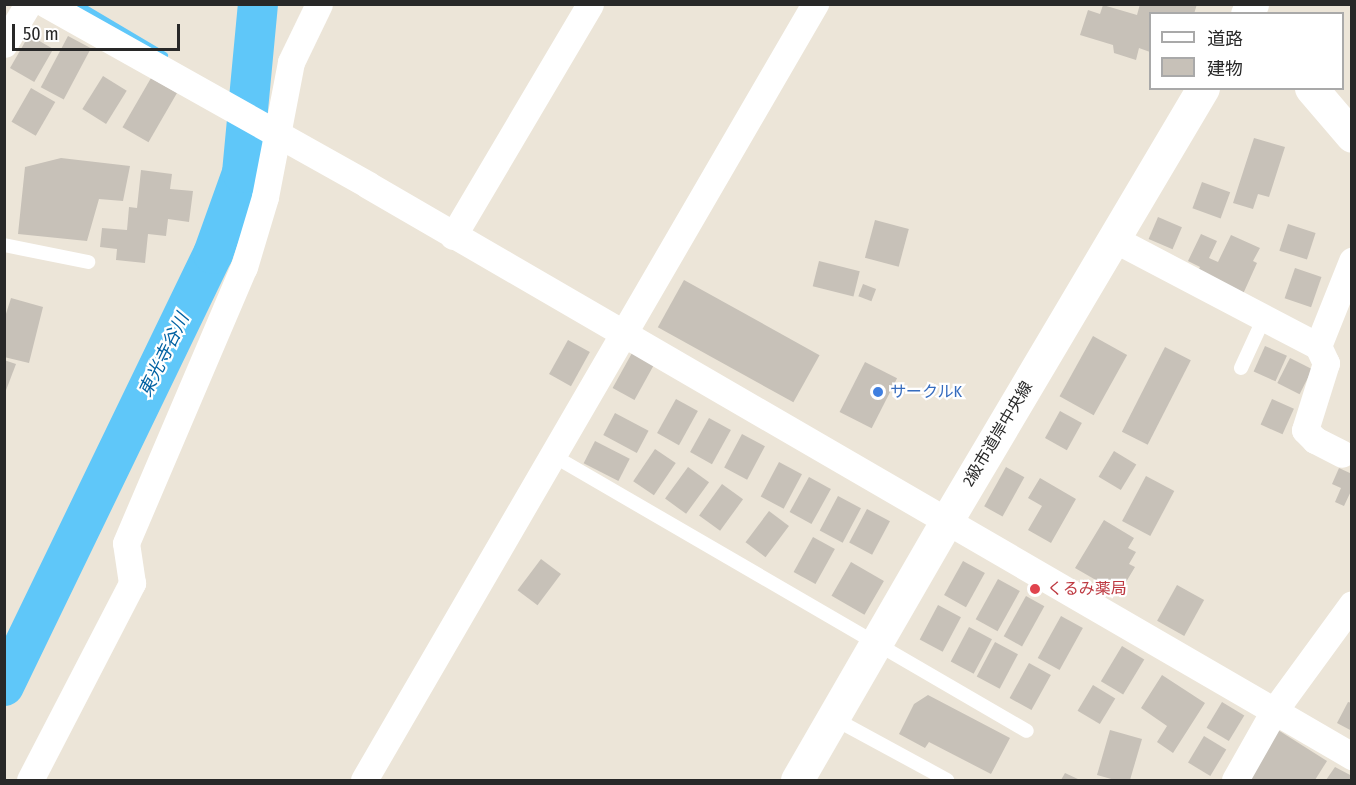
<!DOCTYPE html>
<html>
<head>
<meta charset="utf-8">
<style>
  body { margin:0 }
  #map { position:relative; width:1356px; height:785px; overflow:hidden; background:#ece5d8; font-family:"Fira Sans Condensed","Noto Sans JP",sans-serif }
  div>[style] { position:absolute }
  [style*='--x'] { left:calc(var(--x)*1px); top:calc(var(--y)*1px); width:calc(var(--w)*1px); rotate:calc(var(--a)*1deg) }
  .stream>* { height:7px; margin:-3.5px; padding:0 3.5px; transform-origin:3.5px; border-radius:3.5px; background:#5fc7f9 }
  .river>* { height:40px; margin:-20px; padding:0 20px; transform-origin:20px; border-radius:20px; background:#5fc7f9 }
  .building>* { inset:0; background:#c7c1b8; transform-origin:0 0 }
  .service>* { height:14px; margin:-7px; padding:0 7px; transform-origin:7px; border-radius:7px; background:#fff }
  .minor>* { height:27px; margin:-13.5px; padding:0 13.5px; transform-origin:13.5px; border-radius:13.5px; background:#fff }
  .tertiary>* { height:33px; margin:-16.5px; padding:0 16.5px; transform-origin:16.5px; border-radius:16.5px; background:#fff }
  .dots>* { width:16px; height:16px; translate:-50% -50%; box-sizing:border-box; border:3px solid #fff; border-radius:50% }
  span { translate:-50% -50%; white-space:nowrap; text-align:center; line-height:1.15; -webkit-text-stroke:4.5px #fff; paint-order:stroke }
  .shop-label { font-size:16px; color:#366cbe }
  .left { translate:0 -50%; text-align:left }
  .street-label { font-size:16px; color:#282828 }
  .health-label { font-size:16px; color:#be3a42 }
  .water-label { font-size:18px; color:#0161a2; font-style:italic }
  .frame { position:absolute; inset:0; border:6px solid #282828; pointer-events:none }
  .legend { position:absolute; left:1149px; top:12px; width:195px; height:78px; box-sizing:border-box; background:#fff; border:2px solid #a9a9a9; margin:0; padding:8px 10px; list-style:none; font-size:18px; color:#282828 }
  .legend li { display:flex; align-items:center; gap:12px; height:30px }
  .legend b { width:30px; border:2px solid #a9a9a9 }
  .scale { position:absolute; left:12px; top:24px; width:168px; height:27px; box-sizing:border-box; border:3px solid #282828; border-top:0; padding-left:8px; font-size:18px; line-height:21px; white-space:nowrap; color:#282828; -webkit-text-stroke:4px #fff; paint-order:stroke }
</style>
</head>
<body>
<div id="map">
  <div class="stream">
    <i style="--x:78;--y:4;--w:100;--a:30.7"></i>
  </div>
  <div class="river">
    <i style="--x:4;--y:686;--w:480;--a:-64.2"></i>
    <i style="--x:213;--y:254;--w:86;--a:-70.3"></i>
    <i style="--x:242;--y:173;--w:170;--a:-84.6"></i>
  </div>
  <div class="building">
    <i style="clip-path:polygon(1140px 4px,1197px 4px,1194px 14px,1150px 14px,1150px 52px,1139px 48px,1136px 60px,1114px 53px,1113px 45px,1080px 35px,1088px 10px,1100px 14px,1103px 5px,1137px 15px)"></i>
    <i style="left:29px;top:35px;width:28px;height:38px;rotate:30deg"></i>
    <i style="left:68px;top:36px;width:26px;height:58px;rotate:28deg"></i>
    <i style="left:103px;top:76px;width:28px;height:39px;rotate:32deg"></i>
    <i style="left:151px;top:78px;width:30px;height:57px;rotate:30deg"></i>
    <i style="left:31px;top:88px;width:28px;height:39px;rotate:30deg"></i>
    <i style="clip-path:polygon(1254px 138px,1285px 147px,1269px 197px,1258px 194px,1253px 209px,1233px 203px)"></i>
    <i style="clip-path:polygon(61px 158px,130px 166px,123px 201px,99px 199px,87px 241px,18px 234px,25px 167px)"></i>
    <i style="clip-path:polygon(141px 170px,172px 174px,170px 189px,193px 191px,189px 222px,168px 219px,166px 236px,148px 234px,145px 263px,116px 260px,117px 249px,100px 247px,102px 228px,127px 230px,129px 207px,137px 208px)"></i>
    <i style="left:1202px;top:182px;width:30px;height:28px;rotate:20deg"></i>
    <i style="left:1158px;top:217px;width:26px;height:24px;rotate:23deg"></i>
    <i style="left:875px;top:220px;width:35px;height:39px;rotate:15deg"></i>
    <i style="left:1288px;top:224px;width:29px;height:28px;rotate:18deg"></i>
    <i style="clip-path:polygon(1201px 234px,1217px 241px,1209px 258px,1218px 262px,1231px 235px,1260px 248px,1253px 261px,1257px 263px,1243px 294px,1197px 273px,1200px 267px,1188px 261px)"></i>
    <i style="left:819px;top:261px;width:42px;height:26px;rotate:14deg"></i>
    <i style="left:1295px;top:268px;width:28px;height:32px;rotate:19deg"></i>
    <i style="left:684px;top:280px;width:155px;height:54px;rotate:29deg"></i>
    <i style="left:863px;top:284px;width:14px;height:13px;rotate:21deg"></i>
    <i style="clip-path:polygon(11px 298px,43px 307px,29px 363px,4px 357px,4px 320px)"></i>
    <i style="left:1093px;top:336px;width:39px;height:69px;rotate:29deg"></i>
    <i style="left:568px;top:340px;width:25px;height:39px;rotate:29deg"></i>
    <i style="left:1265px;top:346px;width:24px;height:28px;rotate:24deg"></i>
    <i style="left:1165px;top:347px;width:29px;height:95px;rotate:27deg"></i>
    <i style="left:632px;top:353px;width:25px;height:40px;rotate:29deg"></i>
    <i style="left:1290px;top:358px;width:25px;height:28px;rotate:27deg"></i>
    <i style="clip-path:polygon(4px 360px,16px 364px,5px 393px,4px 393px)"></i>
    <i style="left:865px;top:362px;width:36px;height:56px;rotate:27deg"></i>
    <i style="left:676px;top:399px;width:25px;height:39px;rotate:29deg"></i>
    <i style="left:1272px;top:399px;width:24px;height:28px;rotate:24deg"></i>
    <i style="left:1060px;top:411px;width:25px;height:31px;rotate:29deg"></i>
    <i style="left:615px;top:413px;width:38px;height:25px;rotate:28deg"></i>
    <i style="left:709px;top:418px;width:25px;height:39px;rotate:29deg"></i>
    <i style="left:742px;top:434px;width:26px;height:38px;rotate:28deg"></i>
    <i style="left:595px;top:441px;width:39px;height:25px;rotate:27deg"></i>
    <i style="left:655px;top:449px;width:25px;height:39px;rotate:34deg"></i>
    <i style="left:1114px;top:451px;width:26px;height:30px;rotate:31deg"></i>
    <i style="left:779px;top:462px;width:26px;height:39px;rotate:28deg"></i>
    <i style="left:688px;top:467px;width:26px;height:39px;rotate:36deg"></i>
    <i style="left:1006px;top:467px;width:21px;height:45px;rotate:29deg"></i>
    <i style="clip-path:polygon(1339px 468px,1352px 474px,1352px 489px,1344px 506px,1335px 502px,1341px 488px,1332px 484px)"></i>
    <i style="left:1146px;top:476px;width:32px;height:51px;rotate:28deg"></i>
    <i style="left:809px;top:477px;width:25px;height:40px;rotate:29deg"></i>
    <i style="clip-path:polygon(1040px 478px,1076px 499px,1051px 543px,1028px 530px,1042px 506px,1028px 498px)"></i>
    <i style="left:722px;top:484px;width:26px;height:39px;rotate:36deg"></i>
    <i style="left:838px;top:496px;width:26px;height:39px;rotate:28deg"></i>
    <i style="left:867px;top:509px;width:26px;height:38px;rotate:28deg"></i>
    <i style="left:769px;top:511px;width:25px;height:39px;rotate:37deg"></i>
    <i style="clip-path:polygon(1104px 520px,1134px 538px,1128px 548px,1136px 552px,1129px 564px,1135px 567px,1123px 587px,1112px 580px,1108px 587px,1075px 568px)"></i>
    <i style="left:813px;top:537px;width:25px;height:40px;rotate:29deg"></i>
    <i style="left:541px;top:559px;width:25px;height:39px;rotate:37deg"></i>
    <i style="left:963px;top:561px;width:25px;height:39px;rotate:29deg"></i>
    <i style="left:851px;top:562px;width:38px;height:39px;rotate:30deg"></i>
    <i style="left:998px;top:579px;width:25px;height:46px;rotate:29deg"></i>
    <i style="left:1177px;top:585px;width:31px;height:41px;rotate:29deg"></i>
    <i style="left:1026px;top:596px;width:21px;height:46px;rotate:29deg"></i>
    <i style="left:938px;top:605px;width:26px;height:39px;rotate:28deg"></i>
    <i style="left:1061px;top:616px;width:25px;height:48px;rotate:29deg"></i>
    <i style="left:969px;top:627px;width:26px;height:39px;rotate:28deg"></i>
    <i style="left:995px;top:642px;width:26px;height:39px;rotate:28deg"></i>
    <i style="left:1122px;top:646px;width:26px;height:41px;rotate:31deg"></i>
    <i style="left:1029px;top:663px;width:25px;height:40px;rotate:29deg"></i>
    <i style="clip-path:polygon(1162px 675px,1205px 703px,1173px 753px,1157px 742px,1167px 726px,1141px 708px)"></i>
    <i style="left:1093px;top:685px;width:26px;height:30px;rotate:31deg"></i>
    <i style="clip-path:polygon(928px 695px,1010px 738px,991px 774px,929px 742px,925px 748px,899px 734px,914px 704px)"></i>
    <i style="left:1222px;top:702px;width:26px;height:30px;rotate:31deg"></i>
    <i style="clip-path:polygon(1348px 702px,1352px 703px,1352px 731px,1337px 723px)"></i>
    <i style="clip-path:polygon(1110px 730px,1142px 739px,1130px 780px,1115px 780px,1097px 775px)"></i>
    <i style="clip-path:polygon(1278px 730px,1327px 761px,1315px 780px,1249px 780px)"></i>
    <i style="left:1204px;top:736px;width:26px;height:31px;rotate:31deg"></i>
    <i style="clip-path:polygon(1335px 767px,1352px 776px,1352px 780px,1326px 780px)"></i>
    <i style="clip-path:polygon(1065px 773px,1080px 780px,1061px 780px)"></i>
  </div>
  <div class="service">
    <i style="--x:4;--y:245;--w:86;--a:11.4"></i>
    <i style="--x:1241;--y:368;--w:55;--a:-65.3"></i>
    <i style="--x:552;--y:455;--w:549;--a:30.16"></i>
    <i style="--x:833;--y:718;--w:130;--a:28.5"></i>
  </div>
  <div class="minor">
    <i style="--x:46;--y:4;--w:369;--a:29.3"></i>
    <i style="--x:368;--y:185;--w:1138;--a:30.13"></i>
    <i style="--x:4;--y:44;--w:47;--a:-59"></i>
    <i style="--x:453;--y:236;--w:269;--a:-59.4"></i>
    <i style="--x:1114;--y:239;--w:230;--a:27.7"></i>
    <i style="--x:1318;--y:346;--w:92;--a:-68.2"></i>
    <i style="--x:1318;--y:346;--w:19;--a:65"></i>
    <i style="--x:1326;--y:363;--w:70;--a:107.4"></i>
    <i style="--x:1305;--y:430;--w:14;--a:45"></i>
    <i style="--x:1315;--y:440;--w:30;--a:27"></i>
    <i style="--x:30;--y:780;--w:222;--a:-62.6"></i>
    <i style="--x:132;--y:583;--w:40;--a:-98.5"></i>
    <i style="--x:126;--y:543;--w:300;--a:-66.9"></i>
    <i style="--x:244;--y:267;--w:73;--a:-73.3"></i>
    <i style="--x:265;--y:197;--w:137;--a:-79.1"></i>
    <i style="--x:291;--y:62;--w:64;--a:-64.2"></i>
    <i style="--x:364;--y:780;--w:898;--a:-59.84"></i>
    <i style="--x:1235;--y:780;--w:79;--a:-60.5"></i>
    <i style="--x:1274;--y:711;--w:132;--a:-53.9"></i>
  </div>
  <div class="tertiary">
    <i style="--x:1247;--y:14;--w:11;--a:-63"></i>
    <i style="--x:1311;--y:88;--w:63;--a:49.5"></i>
    <i style="--x:797;--y:780;--w:300;--a:-60"></i>
    <i style="--x:947;--y:520;--w:502;--a:-59.35"></i>
  </div>
  <div class="dots">
    <i style="left:878px;top:392px;background:#3f7fe0"></i>
    <i style="left:1035px;top:589px;background:#e0444e"></i>
  </div>
  <div class="shop-label">
    <span class="left" style="left:890px;top:392px">サークルK</span>
  </div>
  <div class="street-label">
    <span style="left:998px;top:434px;rotate:-59deg">2級市道岸中央線</span>
  </div>
  <div class="health-label">
    <span class="left" style="left:1047px;top:589px">くるみ薬局</span>
  </div>
  <div class="water-label">
    <span style="left:164px;top:355px;rotate:-64deg">東光寺谷川</span>
  </div>
  <div class="frame"></div>
  <ul class="legend">
  <li><b style="height:8px;background:#fff"></b>道路</li>
  <li><b style="height:16px;background:#c7c1b8"></b>建物</li>
  </ul>
  <div class="scale">50 m</div>
</div>
</body>
</html>
